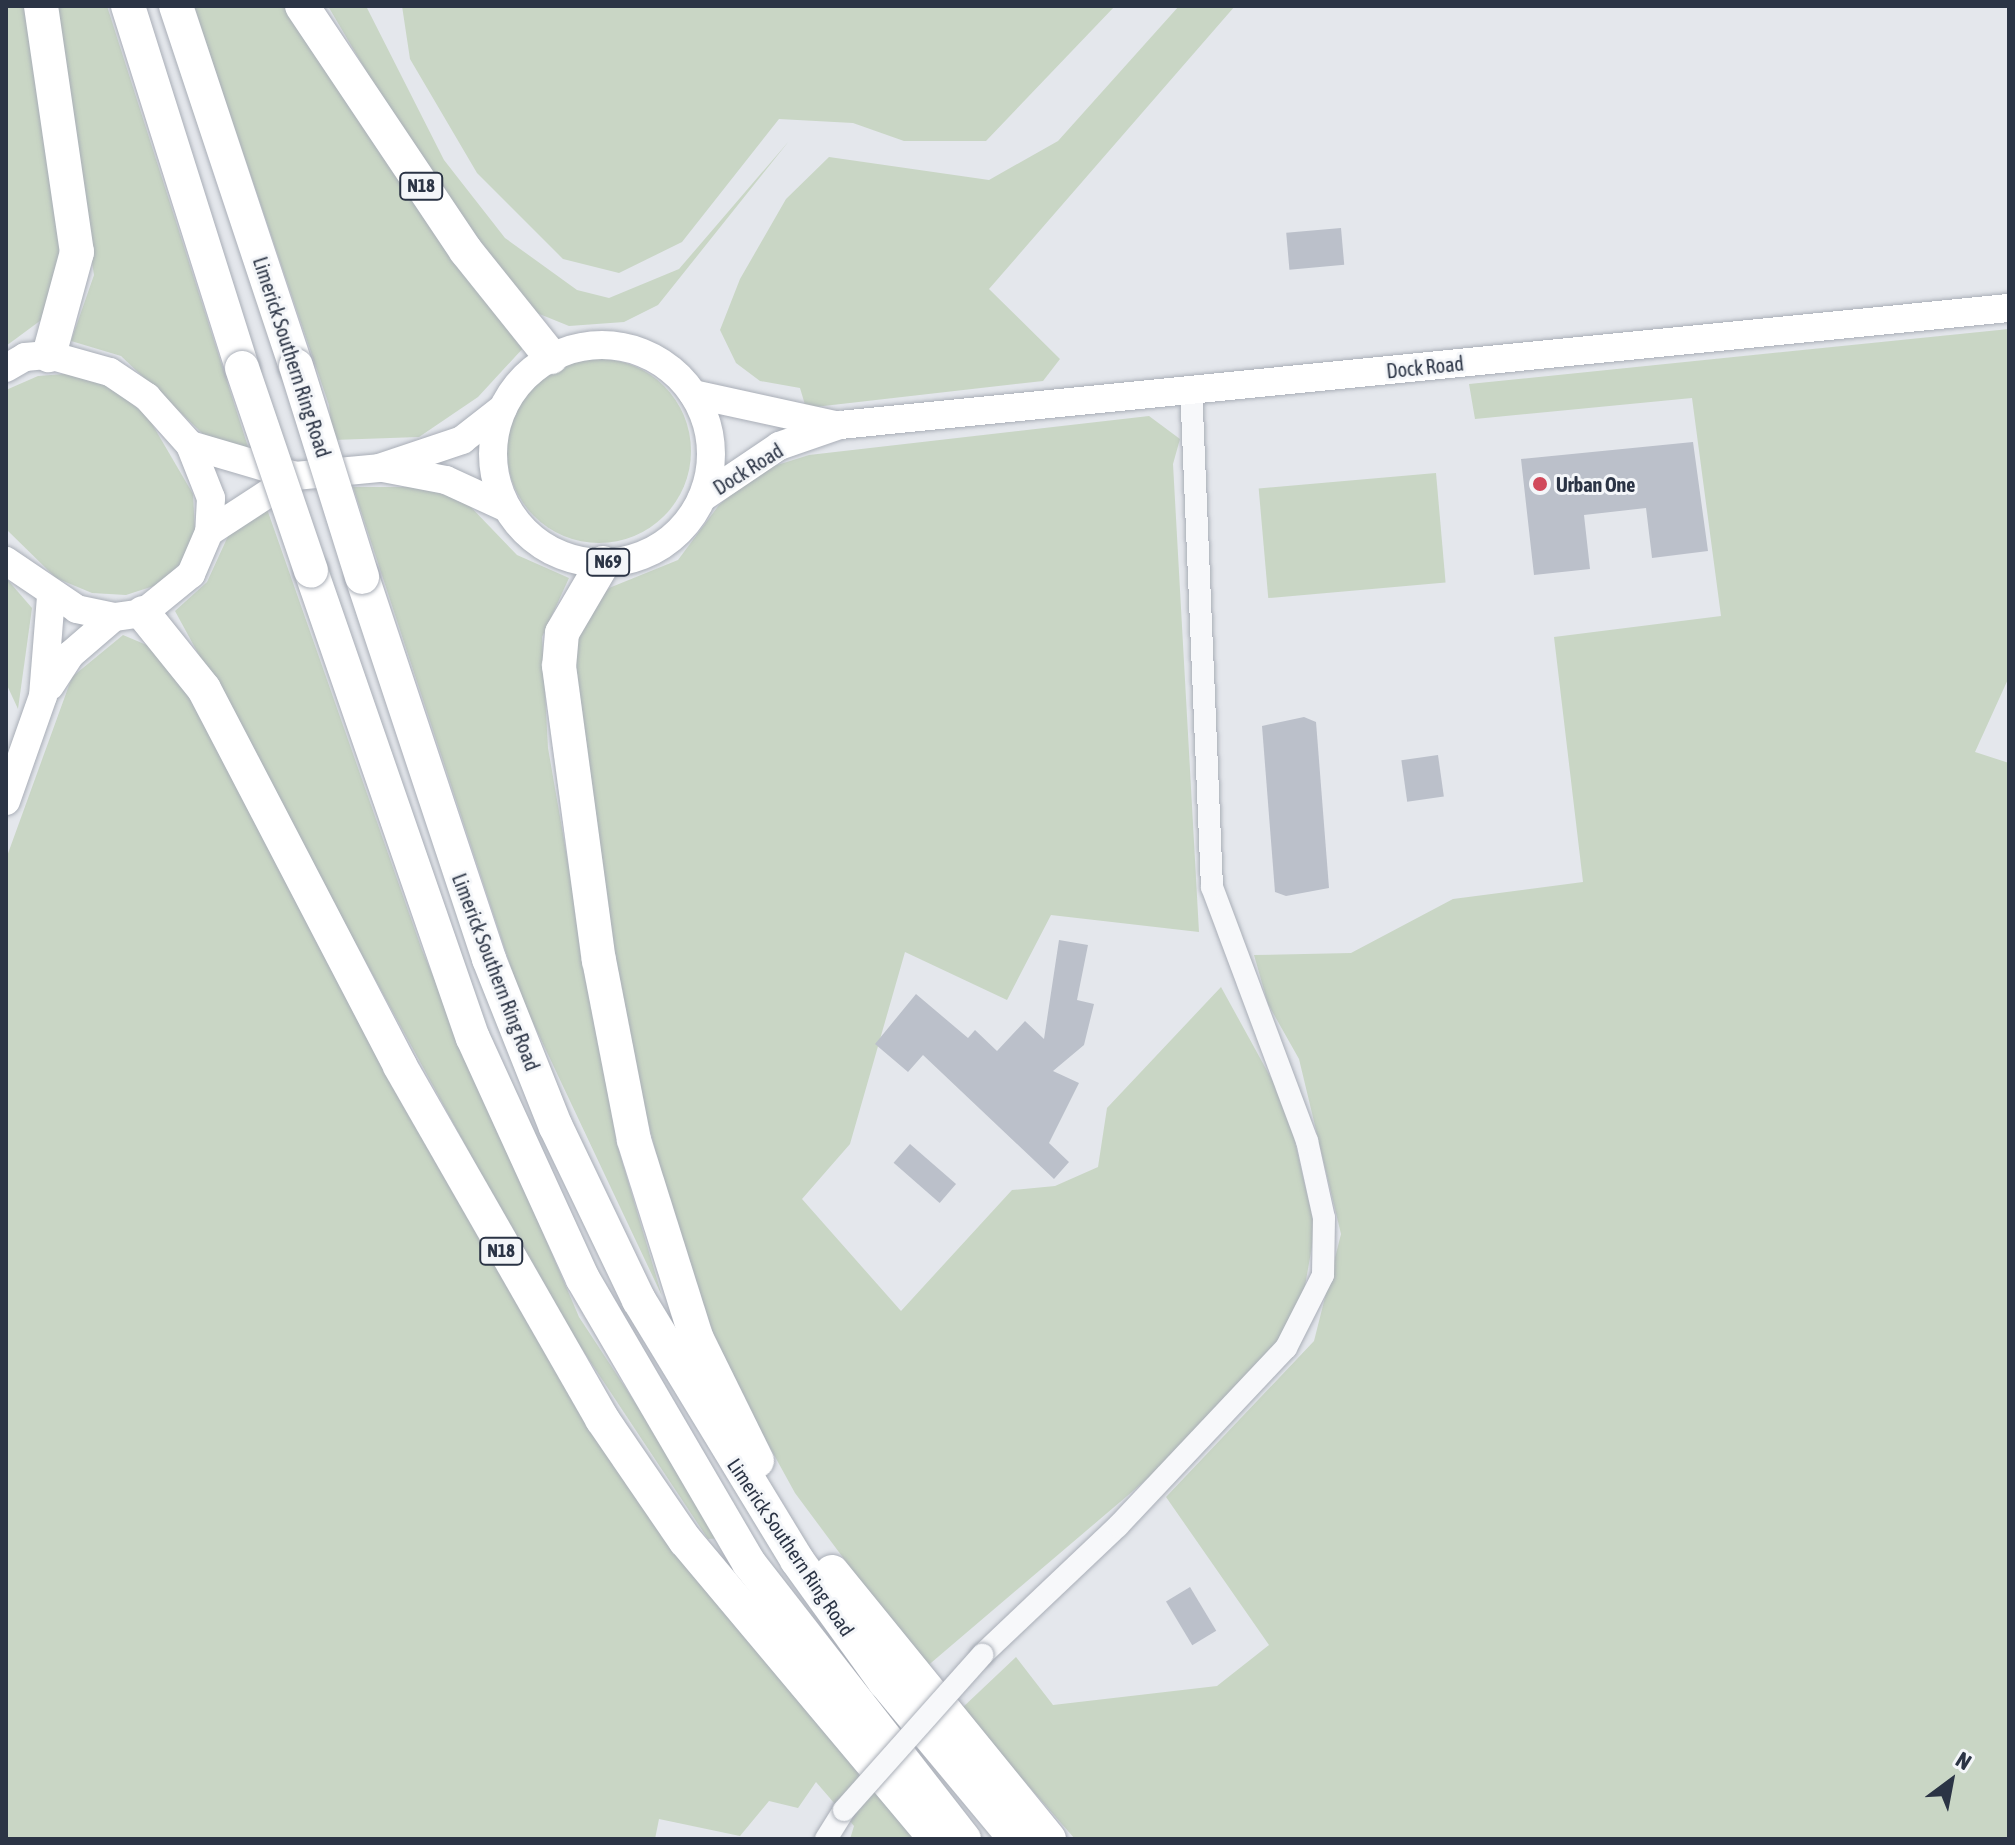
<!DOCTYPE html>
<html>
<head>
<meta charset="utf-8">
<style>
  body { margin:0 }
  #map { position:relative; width:2015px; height:1845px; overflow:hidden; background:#e4e7ec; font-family:"Asap Condensed",sans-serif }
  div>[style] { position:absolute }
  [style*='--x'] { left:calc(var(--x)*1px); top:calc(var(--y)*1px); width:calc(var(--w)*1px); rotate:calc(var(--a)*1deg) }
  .green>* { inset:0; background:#c9d6c5; transform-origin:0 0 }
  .round { border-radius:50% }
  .building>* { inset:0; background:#bbc0ca; transform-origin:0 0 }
  .roads { filter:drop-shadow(0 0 2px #a9aeb7) drop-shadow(0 0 2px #a9aeb7) }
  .minor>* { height:22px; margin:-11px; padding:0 11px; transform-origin:11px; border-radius:11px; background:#f7f8fa }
  .major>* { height:28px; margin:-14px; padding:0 14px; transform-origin:14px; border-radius:14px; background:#fff }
  .major>.ring { margin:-14px; padding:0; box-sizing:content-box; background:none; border:28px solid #fff; border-radius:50% }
  .highway>* { height:34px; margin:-17px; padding:0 17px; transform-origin:17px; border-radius:17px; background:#fff }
  .bridges { filter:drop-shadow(0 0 2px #a9aeb7) drop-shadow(0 0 2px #a9aeb7) }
  .minor-bridge>* { height:22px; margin:-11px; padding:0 11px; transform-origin:11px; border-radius:11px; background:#f7f8fa }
  .highway-bridge>* { height:34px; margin:-17px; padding:0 17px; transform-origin:17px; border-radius:17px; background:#fff }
  .dots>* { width:22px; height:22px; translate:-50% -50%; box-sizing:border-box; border:4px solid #f4f6f9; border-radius:50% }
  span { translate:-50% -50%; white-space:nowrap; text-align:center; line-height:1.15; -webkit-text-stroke:6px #f4f6f9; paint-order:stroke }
  .shield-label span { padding:2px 6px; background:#f4f6f9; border:2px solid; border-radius:6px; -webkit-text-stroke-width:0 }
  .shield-label { font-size:18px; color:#2b3445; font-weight:700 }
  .street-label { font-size:20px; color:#2b3445 }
  .poi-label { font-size:20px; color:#2b3445; font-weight:700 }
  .left { translate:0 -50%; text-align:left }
  .frame { position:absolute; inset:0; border:8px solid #2b3445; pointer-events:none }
  .north { position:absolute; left:1911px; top:1741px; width:80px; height:80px; -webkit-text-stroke:6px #f4f6f9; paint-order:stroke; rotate:32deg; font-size:22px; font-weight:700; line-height:32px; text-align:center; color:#2b3445 }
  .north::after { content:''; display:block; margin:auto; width:28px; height:36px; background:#2b3445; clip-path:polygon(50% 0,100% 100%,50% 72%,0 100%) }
</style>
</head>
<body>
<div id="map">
  <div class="green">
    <i style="clip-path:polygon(6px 6px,25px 6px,68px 256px,52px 312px,6px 346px)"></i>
    <i style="clip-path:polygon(52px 6px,107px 6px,249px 450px,203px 434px,121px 356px,71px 341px,94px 275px)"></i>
    <i style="clip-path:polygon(193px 6px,297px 6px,526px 345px,478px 397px,419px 437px,333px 440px,329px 405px)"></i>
    <i style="clip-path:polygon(328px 6px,366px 6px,444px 160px,505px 238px,577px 290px,609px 298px,679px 269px,789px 141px,658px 305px,624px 322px,569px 326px,532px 311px,416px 156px)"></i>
    <i style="clip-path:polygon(402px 6px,1115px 6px,986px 141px,904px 141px,853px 123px,779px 119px,682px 242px,619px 273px,563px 259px,477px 173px,410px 59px)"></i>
    <i style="clip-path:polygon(1179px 6px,1235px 6px,989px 289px,1060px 359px,1043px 381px,806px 408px,800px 388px,760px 381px,736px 363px,720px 330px,740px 279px,786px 199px,829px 157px,989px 180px,1058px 141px)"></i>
    <i style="clip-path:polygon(2009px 329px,2009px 677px,1975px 752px,2009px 763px,2009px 1839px,1075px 1839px,961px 1709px,1016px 1657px,1053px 1705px,1217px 1686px,1269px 1645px,1166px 1497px,1314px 1341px,1341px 1234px,1299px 1059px,1268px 1004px,1254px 955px,1351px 953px,1453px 899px,1583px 882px,1554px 637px,1721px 616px,1692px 398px,1475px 419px,1469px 384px)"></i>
    <i class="round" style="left:507px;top:359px;width:184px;height:184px"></i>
    <i style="clip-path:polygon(77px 373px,114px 389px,148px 417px,193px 494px,195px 531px,181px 563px,160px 584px,126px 595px,92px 593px,56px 578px,6px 529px,6px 390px,38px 376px)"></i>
    <i style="clip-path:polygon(1149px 416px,1180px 439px,1173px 464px,1199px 932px,1051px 915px,1007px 1000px,905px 952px,850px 1144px,802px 1199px,901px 1311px,1012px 1190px,1055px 1186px,1098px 1167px,1107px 1108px,1221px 987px,1287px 1107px,1315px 1229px,1305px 1286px,1286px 1336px,1160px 1468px,925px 1668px,795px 1493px,724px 1364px,675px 1224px,626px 1039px,571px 687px,573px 632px,609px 588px,678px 560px,719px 505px,758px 471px,809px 455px)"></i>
    <i style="left:1436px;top:473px;width:110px;height:178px;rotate:85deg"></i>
    <i style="clip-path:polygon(353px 487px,421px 487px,466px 502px,517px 555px,569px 578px,542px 637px,548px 748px,617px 1144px,662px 1296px,520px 995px)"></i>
    <i style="clip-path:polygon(267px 509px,422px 950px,579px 1317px,724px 1538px,708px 1539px,550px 1301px,175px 611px,207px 582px,229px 534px)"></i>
    <i style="clip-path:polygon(6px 578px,32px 608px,18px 709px,6px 683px)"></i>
    <i style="clip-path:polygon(123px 635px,149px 646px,176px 674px,482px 1232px,920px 1839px,850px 1839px,854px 1826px,816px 1782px,798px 1808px,769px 1801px,740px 1836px,659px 1819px,655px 1839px,6px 1839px,6px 859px,72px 677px)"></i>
  </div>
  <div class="building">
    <i style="left:1341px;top:228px;width:37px;height:55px;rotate:85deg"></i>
    <i style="clip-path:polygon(1693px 442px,1708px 551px,1652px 558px,1646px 508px,1584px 515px,1590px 569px,1534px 575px,1521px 459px)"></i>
    <i style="clip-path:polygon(1304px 717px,1316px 722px,1329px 888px,1286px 896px,1275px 892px,1262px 726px)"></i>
    <i style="left:1438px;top:755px;width:42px;height:37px;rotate:82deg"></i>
    <i style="clip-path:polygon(1059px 940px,1088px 945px,1077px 1000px,1094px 1004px,1084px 1045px,1053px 1071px,1079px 1083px,1049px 1143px,1069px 1162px,1054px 1179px,923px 1055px,908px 1072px,875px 1044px,916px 994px,968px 1038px,975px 1030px,997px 1051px,1025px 1021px,1044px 1039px)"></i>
    <i style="left:910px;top:1144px;width:61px;height:25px;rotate:41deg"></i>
    <i style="left:1190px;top:1587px;width:51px;height:28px;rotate:59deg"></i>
  </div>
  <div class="roads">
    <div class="minor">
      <i style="--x:982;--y:1655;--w:187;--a:-43.5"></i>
      <i style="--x:1118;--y:1526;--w:245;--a:-46.7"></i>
      <i style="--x:1286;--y:1348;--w:82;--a:-63.1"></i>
      <i style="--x:1323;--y:1275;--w:57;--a:-89"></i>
      <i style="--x:1324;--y:1218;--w:79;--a:-102.4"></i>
      <i style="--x:1307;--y:1141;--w:271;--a:-110.5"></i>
      <i style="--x:1212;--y:887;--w:497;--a:-92.4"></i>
      <i style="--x:826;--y:1839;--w:34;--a:-58"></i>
    </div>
    <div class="major">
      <i class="ring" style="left:493px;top:345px;width:190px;height:190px"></i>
      <i style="--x:6;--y:368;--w:22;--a:-30"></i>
      <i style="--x:25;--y:357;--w:24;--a:-5"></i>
      <i style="--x:49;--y:355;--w:63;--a:15.6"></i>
      <i style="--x:110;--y:372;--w:45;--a:34"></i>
      <i style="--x:147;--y:397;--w:64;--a:48.1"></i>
      <i style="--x:190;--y:445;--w:57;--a:68.4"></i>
      <i style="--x:211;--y:498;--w:34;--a:93"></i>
      <i style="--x:209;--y:532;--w:46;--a:113.2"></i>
      <i style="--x:191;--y:574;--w:62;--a:140.9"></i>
      <i style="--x:143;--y:613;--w:29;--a:172"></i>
      <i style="--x:114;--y:617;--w:38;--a:-168"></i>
      <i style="--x:77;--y:609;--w:86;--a:-145.9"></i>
      <i style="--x:693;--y:394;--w:145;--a:12.3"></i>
      <i style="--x:190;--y:445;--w:109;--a:16.4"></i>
      <i style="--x:295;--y:476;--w:84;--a:-5.4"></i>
      <i style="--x:379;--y:468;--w:88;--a:-18.6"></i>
      <i style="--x:462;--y:440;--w:52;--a:-38"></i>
      <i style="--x:383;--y:468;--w:64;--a:10.8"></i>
      <i style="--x:446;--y:480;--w:67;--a:24.7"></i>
      <i style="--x:702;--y:498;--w:93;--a:-34"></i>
      <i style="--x:779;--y:446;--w:65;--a:-19"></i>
      <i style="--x:840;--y:425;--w:1175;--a:-5.72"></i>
      <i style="--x:209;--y:532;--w:103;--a:-33.1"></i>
      <i style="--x:50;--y:686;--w:37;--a:-57"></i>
      <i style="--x:70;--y:655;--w:58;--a:-40.8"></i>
      <i style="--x:6;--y:801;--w:111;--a:-70.6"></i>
      <i style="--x:43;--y:696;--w:99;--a:-85.4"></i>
    </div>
    <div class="highway">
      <i style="--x:41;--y:6;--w:249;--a:81.7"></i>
      <i style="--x:77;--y:252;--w:107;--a:105.2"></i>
      <i style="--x:128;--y:6;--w:380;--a:72.5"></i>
      <i style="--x:176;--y:6;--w:379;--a:71.6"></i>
      <i style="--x:302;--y:6;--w:295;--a:56.2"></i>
      <i style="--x:466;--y:251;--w:136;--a:51.3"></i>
      <i style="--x:603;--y:563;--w:81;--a:120.4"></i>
      <i style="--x:562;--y:633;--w:33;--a:95"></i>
      <i style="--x:559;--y:666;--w:297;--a:82.3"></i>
      <i style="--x:599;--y:960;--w:183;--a:79"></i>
      <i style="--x:634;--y:1140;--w:207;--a:72.5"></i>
      <i style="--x:696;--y:1337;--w:138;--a:63.8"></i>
      <i style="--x:311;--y:571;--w:494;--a:70.9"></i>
      <i style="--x:473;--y:1038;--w:265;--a:65.5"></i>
      <i style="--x:583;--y:1279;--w:329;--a:59.7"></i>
      <i style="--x:749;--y:1563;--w:350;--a:52.1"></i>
      <i style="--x:362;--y:577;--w:403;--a:71.6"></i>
      <i style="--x:489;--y:959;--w:181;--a:68.3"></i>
      <i style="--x:556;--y:1127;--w:192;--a:64.4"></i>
      <i style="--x:639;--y:1300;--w:304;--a:58.7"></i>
      <i style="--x:797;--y:1560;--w:150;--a:54.2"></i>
      <i style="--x:885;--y:1682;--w:204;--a:50.2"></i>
      <i style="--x:143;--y:613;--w:97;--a:51.2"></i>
      <i style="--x:204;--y:689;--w:425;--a:62.5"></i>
      <i style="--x:400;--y:1066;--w:407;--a:60.2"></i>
      <i style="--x:602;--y:1419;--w:147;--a:55.6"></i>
      <i style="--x:685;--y:1540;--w:390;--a:50"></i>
      <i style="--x:832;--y:1572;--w:344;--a:50.9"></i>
    </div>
  </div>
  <div class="bridges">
    <div class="minor-bridge">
      <i style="--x:844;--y:1810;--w:208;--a:-48.3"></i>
    </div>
    <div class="highway-bridge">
      <i style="--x:296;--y:366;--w:221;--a:72.6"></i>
      <i style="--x:242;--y:368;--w:214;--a:71.2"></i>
    </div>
  </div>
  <div class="dots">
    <i style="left:1540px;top:484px;background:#d1495b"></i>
  </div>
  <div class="shield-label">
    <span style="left:421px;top:186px">N18</span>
    <span style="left:608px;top:562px">N69</span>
    <span style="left:501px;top:1251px">N18</span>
  </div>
  <div class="street-label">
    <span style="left:292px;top:357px;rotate:72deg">Limerick Southern Ring Road</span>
    <span style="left:1425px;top:367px;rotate:-6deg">Dock Road</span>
    <span style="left:748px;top:469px;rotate:-32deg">Dock Road</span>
    <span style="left:496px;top:972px;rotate:69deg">Limerick Southern Ring Road</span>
    <span style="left:791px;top:1547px;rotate:56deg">Limerick Southern Ring Road</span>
  </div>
  <div class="poi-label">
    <span class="left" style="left:1556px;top:484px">Urban One</span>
  </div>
  <div class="frame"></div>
  <div class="north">N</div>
</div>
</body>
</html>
